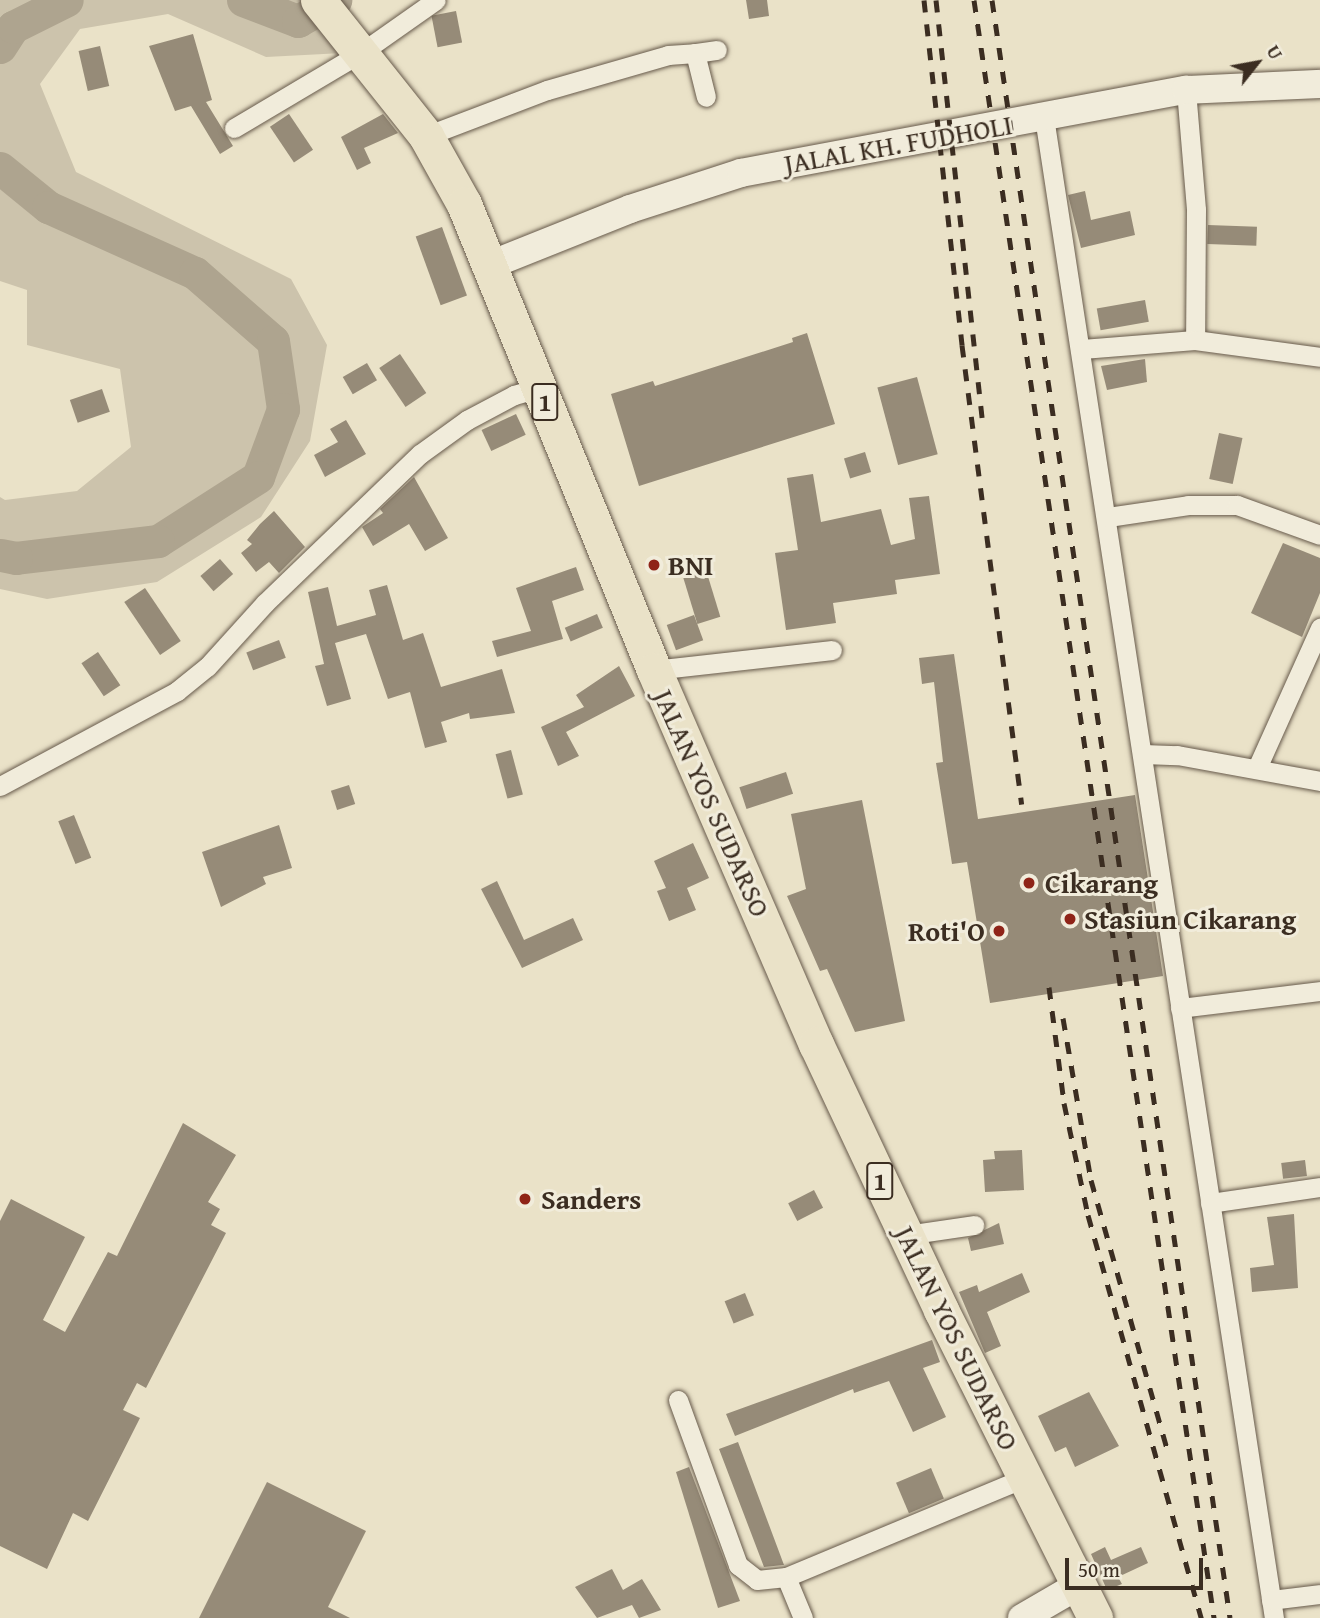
<!DOCTYPE html>
<html>
<head>
<meta charset="utf-8">
<style>
  body { margin:0 }
  #map { position:relative; width:1320px; height:1618px; overflow:hidden; background:#eae2c8; font-family:"Gentium Book Plus",serif }
  div>[style] { position:absolute }
  [style*='--x'] { left:calc(var(--x)*1px); top:calc(var(--y)*1px); width:calc(var(--w)*1px); rotate:calc(var(--a)*1deg) }
  .green>* { inset:0; background:#ccc3ac }
  .river>* { height:33px; margin:-16.5px; padding:0 16.5px; transform-origin:16.5px; border-radius:16.5px; background:#aea48f }
  .building>* { inset:0; background:#968b78; transform-origin:0 0 }
  .roads { filter:drop-shadow(0 0 2px #675a4b) drop-shadow(0 0 2px #675a4b) }
  .street>* { height:19px; margin:-9.5px; padding:0 9.5px; transform-origin:9.5px; border-radius:9.5px; background:#f1ecdb }
  .secondary>* { height:28px; margin:-14px; padding:0 14px; transform-origin:14px; border-radius:14px; background:#f1ecdb }
  .highway>* { height:35px; margin:-17.5px; padding:0 17.5px; transform-origin:17.5px; border-radius:17.5px; background:#eae2c8 }
  .rail>* { height:5px; margin-top:-2.5px; transform-origin:0; background:repeating-linear-gradient(90deg,#3b2d21 0 12px,transparent 0 24px) }
  .dots>* { width:19px; height:19px; translate:-50% -50%; box-sizing:border-box; border:4px solid #f1ecdb; border-radius:50% }
  span { translate:-50% -50%; white-space:nowrap; text-align:center; line-height:1.15; -webkit-text-stroke:6px #f1ecdb; paint-order:stroke }
  .shield-label span { padding:2px 5px; background:#f1ecdb; border:2px solid; border-radius:5px; -webkit-text-stroke-width:0 }
  .shield-label { font-size:26px; color:#3b2d21; font-weight:700 }
  .street-label { font-size:28px; color:#3b2d21 }
  .poi-label { font-size:28px; color:#3b2d21; font-weight:700 }
  .left { translate:0 -50%; text-align:left }
  .right { translate:-100% -50%; text-align:right }
  .north { position:absolute; left:1222px; top:28px; width:70px; height:70px; -webkit-text-stroke:5px #f1ecdb; paint-order:stroke; rotate:59deg; font-size:19px; font-weight:700; line-height:28px; text-align:center; color:#3b2d21 }
  .north::after { content:''; display:block; margin:auto; width:24px; height:32px; background:#3b2d21; clip-path:polygon(50% 0,100% 100%,50% 72%,0 100%) }
  .scale { position:absolute; left:1065px; top:1558px; width:138px; height:32px; box-sizing:border-box; border:4px solid #3b2d21; border-top:0; padding-left:9px; font-size:21px; line-height:24px; white-space:nowrap; color:#3b2d21; -webkit-text-stroke:5px #f1ecdb; paint-order:stroke }
</style>
</head>
<body>
<div id="map">
  <div class="green">
    <i style="clip-path:polygon(0 0,318px 0,362px 52px,266px 57px,168px 14px,80px 29px,40px 84px,76px 172px,291px 279px,327px 345px,310px 441px,261px 517px,157px 582px,47px 599px,0 589px,0 497px,5px 500px,77px 491px,131px 447px,120px 369px,27px 345px,27px 290px,0 281px)"></i>
  </div>
  <div class="river">
    <i style="--x:243;--y:0;--w:59;--a:20.9"></i>
    <i style="--x:298;--y:21;--w:43;--a:-29.6"></i>
    <i style="--x:0;--y:47;--w:24;--a:-57"></i>
    <i style="--x:13;--y:27;--w:60;--a:-26.6"></i>
    <i style="--x:0;--y:168;--w:62;--a:39.1"></i>
    <i style="--x:48;--y:207;--w:161;--a:24.2"></i>
    <i style="--x:195;--y:273;--w:103;--a:41.1"></i>
    <i style="--x:273;--y:341;--w:69;--a:81.6"></i>
    <i style="--x:283;--y:409;--w:72;--a:110.2"></i>
    <i style="--x:258;--y:477;--w:119;--a:147.4"></i>
    <i style="--x:158;--y:541;--w:143;--a:173.2"></i>
    <i style="--x:16;--y:558;--w:16;--a:-169"></i>
  </div>
  <div class="building">
    <i style="clip-path:polygon(746px 0,767px 0,769px 16px,749px 19px)"></i>
    <i style="left:456px;top:11px;width:32px;height:25px;rotate:79deg"></i>
    <i style="clip-path:polygon(193px 34px,212px 100px,206px 102px,233px 146px,220px 154px,191px 106px,175px 111px,149px 46px)"></i>
    <i style="left:100px;top:46px;width:41px;height:22px;rotate:77deg"></i>
    <i style="left:289px;top:114px;width:43px;height:23px;rotate:56deg"></i>
    <i style="clip-path:polygon(383px 114px,398px 133px,364px 148px,371px 163px,357px 170px,341px 137px)"></i>
    <i style="clip-path:polygon(1085px 191px,1091px 220px,1130px 211px,1135px 235px,1081px 248px,1068px 195px)"></i>
    <i style="left:1208px;top:225px;width:49px;height:19px;rotate:2deg"></i>
    <i style="left:442px;top:227px;width:73px;height:28px;rotate:70deg"></i>
    <i style="left:1145px;top:300px;width:22px;height:49px;rotate:80deg"></i>
    <i style="clip-path:polygon(807px 333px,835px 424px,639px 486px,611px 394px,653px 381px,655px 386px,793px 342px,792px 338px)"></i>
    <i style="left:400px;top:354px;width:47px;height:25px;rotate:56deg"></i>
    <i style="clip-path:polygon(1145px 359px,1147px 382px,1107px 390px,1101px 366px)"></i>
    <i style="left:367px;top:363px;width:20px;height:28px;rotate:60deg"></i>
    <i style="left:917px;top:377px;width:80px;height:41px;rotate:75deg"></i>
    <i style="left:102px;top:389px;width:24px;height:34px;rotate:71deg"></i>
    <i style="left:516px;top:414px;width:23px;height:38px;rotate:65deg"></i>
    <i style="clip-path:polygon(346px 420px,366px 454px,325px 477px,314px 455px,338px 442px,330px 429px)"></i>
    <i style="left:1219px;top:433px;width:24px;height:47px;rotate:12deg"></i>
    <i style="left:865px;top:452px;width:21px;height:22px;rotate:73deg"></i>
    <i style="clip-path:polygon(813px 474px,821px 522px,881px 509px,891px 545px,915px 539px,909px 498px,929px 496px,940px 574px,895px 580px,897px 594px,833px 603px,836px 623px,786px 630px,775px 553px,798px 550px,787px 478px)"></i>
    <i style="clip-path:polygon(414px 477px,448px 538px,425px 551px,409px 524px,373px 546px,362px 527px,383px 513px,380px 509px)"></i>
    <i style="clip-path:polygon(274px 511px,305px 547px,279px 573px,269px 562px,256px 572px,241px 553px,252px 544px,247px 540px,260px 524px)"></i>
    <i style="clip-path:polygon(1283px 543px,1320px 558px,1320px 593px,1302px 637px,1251px 613px)"></i>
    <i style="left:220px;top:559px;width:20px;height:26px;rotate:49deg"></i>
    <i style="clip-path:polygon(576px 567px,584px 590px,552px 601px,563px 639px,497px 657px,492px 641px,531px 631px,516px 588px)"></i>
    <i style="left:706px;top:570px;width:49px;height:24px;rotate:73deg"></i>
    <i style="clip-path:polygon(387px 585px,403px 640px,423px 633px,441px 687px,502px 669px,515px 713px,470px 719px,469px 713px,441px 722px,447px 742px,425px 748px,410px 692px,388px 699px,366px 634px,335px 643px,351px 699px,327px 706px,315px 666px,324px 664px,308px 592px,328px 587px,337px 626px,376px 615px,369px 590px)"></i>
    <i style="left:145px;top:588px;width:64px;height:25px;rotate:56deg"></i>
    <i style="left:597px;top:614px;width:15px;height:35px;rotate:67deg"></i>
    <i style="left:694px;top:615px;width:27px;height:29px;rotate:70deg"></i>
    <i style="left:279px;top:640px;width:19px;height:35px;rotate:69deg"></i>
    <i style="left:98px;top:652px;width:40px;height:20px;rotate:56deg"></i>
    <i style="clip-path:polygon(954px 654px,978px 819px,1135px 795px,1163px 976px,990px 1003px,967px 862px,952px 864px,936px 763px,943px 762px,934px 682px,922px 684px,919px 658px)"></i>
    <i style="clip-path:polygon(619px 666px,635px 696px,566px 732px,579px 756px,558px 766px,541px 727px,584px 707px,576px 695px)"></i>
    <i style="left:511px;top:750px;width:46px;height:16px;rotate:75deg"></i>
    <i style="left:786px;top:772px;width:23px;height:49px;rotate:72deg"></i>
    <i style="left:349px;top:785px;width:20px;height:19px;rotate:72deg"></i>
    <i style="clip-path:polygon(862px 800px,905px 1021px,855px 1032px,827px 969px,820px 971px,787px 896px,806px 889px,791px 814px)"></i>
    <i style="left:74px;top:815px;width:46px;height:17px;rotate:68deg"></i>
    <i style="clip-path:polygon(279px 825px,292px 868px,263px 877px,266px 884px,221px 907px,202px 852px)"></i>
    <i style="clip-path:polygon(693px 843px,709px 878px,687px 888px,696px 910px,669px 921px,657px 891px,666px 888px,654px 861px)"></i>
    <i style="clip-path:polygon(497px 881px,524px 940px,573px 918px,583px 940px,522px 968px,481px 889px)"></i>
    <i style="clip-path:polygon(183px 1123px,236px 1155px,208px 1202px,220px 1209px,211px 1225px,226px 1233px,146px 1388px,137px 1383px,123px 1410px,140px 1418px,88px 1521px,73px 1513px,47px 1569px,0 1546px,0 1221px,11px 1199px,85px 1237px,43px 1320px,65px 1332px,108px 1252px,117px 1256px)"></i>
    <i style="clip-path:polygon(1022px 1150px,1024px 1190px,985px 1192px,983px 1160px,995px 1159px,994px 1151px)"></i>
    <i style="left:1305px;top:1160px;width:16px;height:24px;rotate:83deg"></i>
    <i style="left:814px;top:1190px;width:20px;height:29px;rotate:63deg"></i>
    <i style="clip-path:polygon(1294px 1214px,1298px 1288px,1252px 1292px,1250px 1268px,1274px 1265px,1267px 1217px)"></i>
    <i style="clip-path:polygon(999px 1223px,1004px 1244px,971px 1251px,968px 1238px)"></i>
    <i style="clip-path:polygon(1022px 1273px,1030px 1292px,987px 1312px,1001px 1346px,985px 1353px,959px 1292px,977px 1285px,979px 1292px)"></i>
    <i style="left:745px;top:1293px;width:24px;height:22px;rotate:68deg"></i>
    <i style="clip-path:polygon(932px 1340px,940px 1362px,923px 1368px,946px 1417px,913px 1432px,889px 1381px,854px 1393px,853px 1389px,735px 1436px,726px 1414px)"></i>
    <i style="clip-path:polygon(1089px 1392px,1119px 1446px,1075px 1467px,1066px 1447px,1055px 1452px,1038px 1416px)"></i>
    <i style="clip-path:polygon(738px 1442px,784px 1565px,783px 1565px,764px 1567px,719px 1449px)"></i>
    <i style="clip-path:polygon(689px 1467px,740px 1601px,718px 1608px,676px 1472px)"></i>
    <i style="left:931px;top:1468px;width:33px;height:38px;rotate:67deg"></i>
    <i style="clip-path:polygon(267px 1482px,366px 1531px,328px 1607px,350px 1618px,199px 1618px)"></i>
    <i style="clip-path:polygon(1105px 1547px,1111px 1560px,1141px 1547px,1148px 1563px,1118px 1577px,1122px 1584px,1107px 1590px,1091px 1554px)"></i>
    <i style="clip-path:polygon(612px 1569px,623px 1590px,642px 1579px,661px 1610px,639px 1618px,632px 1605px,597px 1618px,575px 1587px)"></i>
  </div>
  <div class="roads">
    <div class="street">
      <i style="--x:695;--y:53;--w:22;--a:-8"></i>
      <i style="--x:1186;--y:90;--w:120;--a:85.2"></i>
      <i style="--x:1196;--y:210;--w:130;--a:90.4"></i>
      <i style="--x:1044;--y:117;--w:1519;--a:81.29"></i>
      <i style="--x:234;--y:128;--w:149;--a:-30.7"></i>
      <i style="--x:362;--y:52;--w:90;--a:-35.1"></i>
      <i style="--x:426;--y:136;--w:129;--a:-20.8"></i>
      <i style="--x:547;--y:90;--w:126;--a:-16.1"></i>
      <i style="--x:668;--y:55;--w:27;--a:-4"></i>
      <i style="--x:695;--y:53;--w:45;--a:76"></i>
      <i style="--x:1082;--y:349;--w:113;--a:-4.6"></i>
      <i style="--x:1195;--y:340;--w:126;--a:7.7"></i>
      <i style="--x:1108;--y:517;--w:81;--a:-8.5"></i>
      <i style="--x:1188;--y:505;--w:49;--a:0"></i>
      <i style="--x:1237;--y:505;--w:88;--a:19.9"></i>
      <i style="--x:654;--y:670;--w:179;--a:-6.4"></i>
      <i style="--x:1143;--y:754;--w:34;--a:2"></i>
      <i style="--x:1177;--y:755;--w:145;--a:10.3"></i>
      <i style="--x:1257;--y:768;--w:154;--a:-65.8"></i>
      <i style="--x:0;--y:786;--w:201;--a:-28.2"></i>
      <i style="--x:177;--y:691;--w:38;--a:-39"></i>
      <i style="--x:207;--y:667;--w:86;--a:-47.8"></i>
      <i style="--x:265;--y:603;--w:215;--a:-43.9"></i>
      <i style="--x:420;--y:454;--w:58;--a:-35.9"></i>
      <i style="--x:467;--y:420;--w:53;--a:-28"></i>
      <i style="--x:514;--y:395;--w:26;--a:-16"></i>
      <i style="--x:1180;--y:1008;--w:141;--a:-6.9"></i>
      <i style="--x:1210;--y:1203;--w:111;--a:-8.3"></i>
      <i style="--x:906;--y:1235;--w:69;--a:-8.4"></i>
      <i style="--x:678;--y:1400;--w:176;--a:70"></i>
      <i style="--x:738;--y:1565;--w:24;--a:38"></i>
      <i style="--x:757;--y:1580;--w:29;--a:-6"></i>
      <i style="--x:1271;--y:1600;--w:49;--a:-7"></i>
      <i style="--x:803;--y:1618;--w:44;--a:-112.5"></i>
      <i style="--x:786;--y:1577;--w:260;--a:-22.6"></i>
    </div>
    <div class="secondary">
      <i style="--x:490;--y:265;--w:151;--a:-21.8"></i>
      <i style="--x:630;--y:209;--w:117;--a:-18"></i>
      <i style="--x:741;--y:173;--w:453;--a:-10.6"></i>
      <i style="--x:1186;--y:90;--w:134;--a:-2.6"></i>
      <i style="--x:1022;--y:1618;--w:66;--a:-30.1"></i>
    </div>
    <div class="highway">
      <i style="--x:318;--y:0;--w:174;--a:51.5"></i>
      <i style="--x:426;--y:136;--w:78;--a:60.8"></i>
      <i style="--x:464;--y:204;--w:503;--a:67.82"></i>
      <i style="--x:654;--y:670;--w:408;--a:66.6"></i>
      <i style="--x:816;--y:1044;--w:294;--a:64.8"></i>
      <i style="--x:941;--y:1310;--w:344;--a:63.4"></i>
    </div>
  </div>
  <div class="rail">
    <i style="--x:924;--y:0;--w:347;--a:83.7"></i>
    <i style="--x:962;--y:345;--w:463;--a:82.6"></i>
    <i style="--x:936;--y:0;--w:427;--a:83.7"></i>
    <i style="--x:974;--y:0;--w:1636;--a:81.56"></i>
    <i style="--x:992;--y:0;--w:1635;--a:81.63"></i>
    <i style="--x:1049;--y:987;--w:117;--a:82.6"></i>
    <i style="--x:1064;--y:1103;--w:115;--a:77.9"></i>
    <i style="--x:1088;--y:1215;--w:419;--a:74.3"></i>
    <i style="--x:1063;--y:1018;--w:164;--a:80.2"></i>
    <i style="--x:1091;--y:1180;--w:287;--a:74.2"></i>
  </div>
  <div class="dots">
    <i style="left:654px;top:565px;background:#8f2418"></i>
    <i style="left:1029px;top:883px;background:#8f2418"></i>
    <i style="left:1070px;top:919px;background:#8f2418"></i>
    <i style="left:999px;top:931px;background:#8f2418"></i>
    <i style="left:525px;top:1199px;background:#8f2418"></i>
  </div>
  <div class="shield-label">
    <span style="left:545px;top:402px">1</span>
    <span style="left:880px;top:1181px">1</span>
  </div>
  <div class="street-label">
    <span style="left:898px;top:144px;rotate:-10deg">JALAL KH. FUDHOLI</span>
    <span style="left:712px;top:803px;rotate:66deg">JALAN YOS SUDARSO</span>
    <span style="left:957px;top:1338px;rotate:64deg">JALAN YOS SUDARSO</span>
  </div>
  <div class="poi-label">
    <span class="left" style="left:668px;top:565px">BNI</span>
    <span class="left" style="left:1045px;top:883px">Cikarang</span>
    <span class="left" style="left:1084px;top:919px">Stasiun Cikarang</span>
    <span class="right" style="left:985px;top:931px">Roti'O</span>
    <span class="left" style="left:541px;top:1199px">Sanders</span>
  </div>
  <div class="north">U</div>
  <div class="scale">50 m</div>
</div>
</body>
</html>
